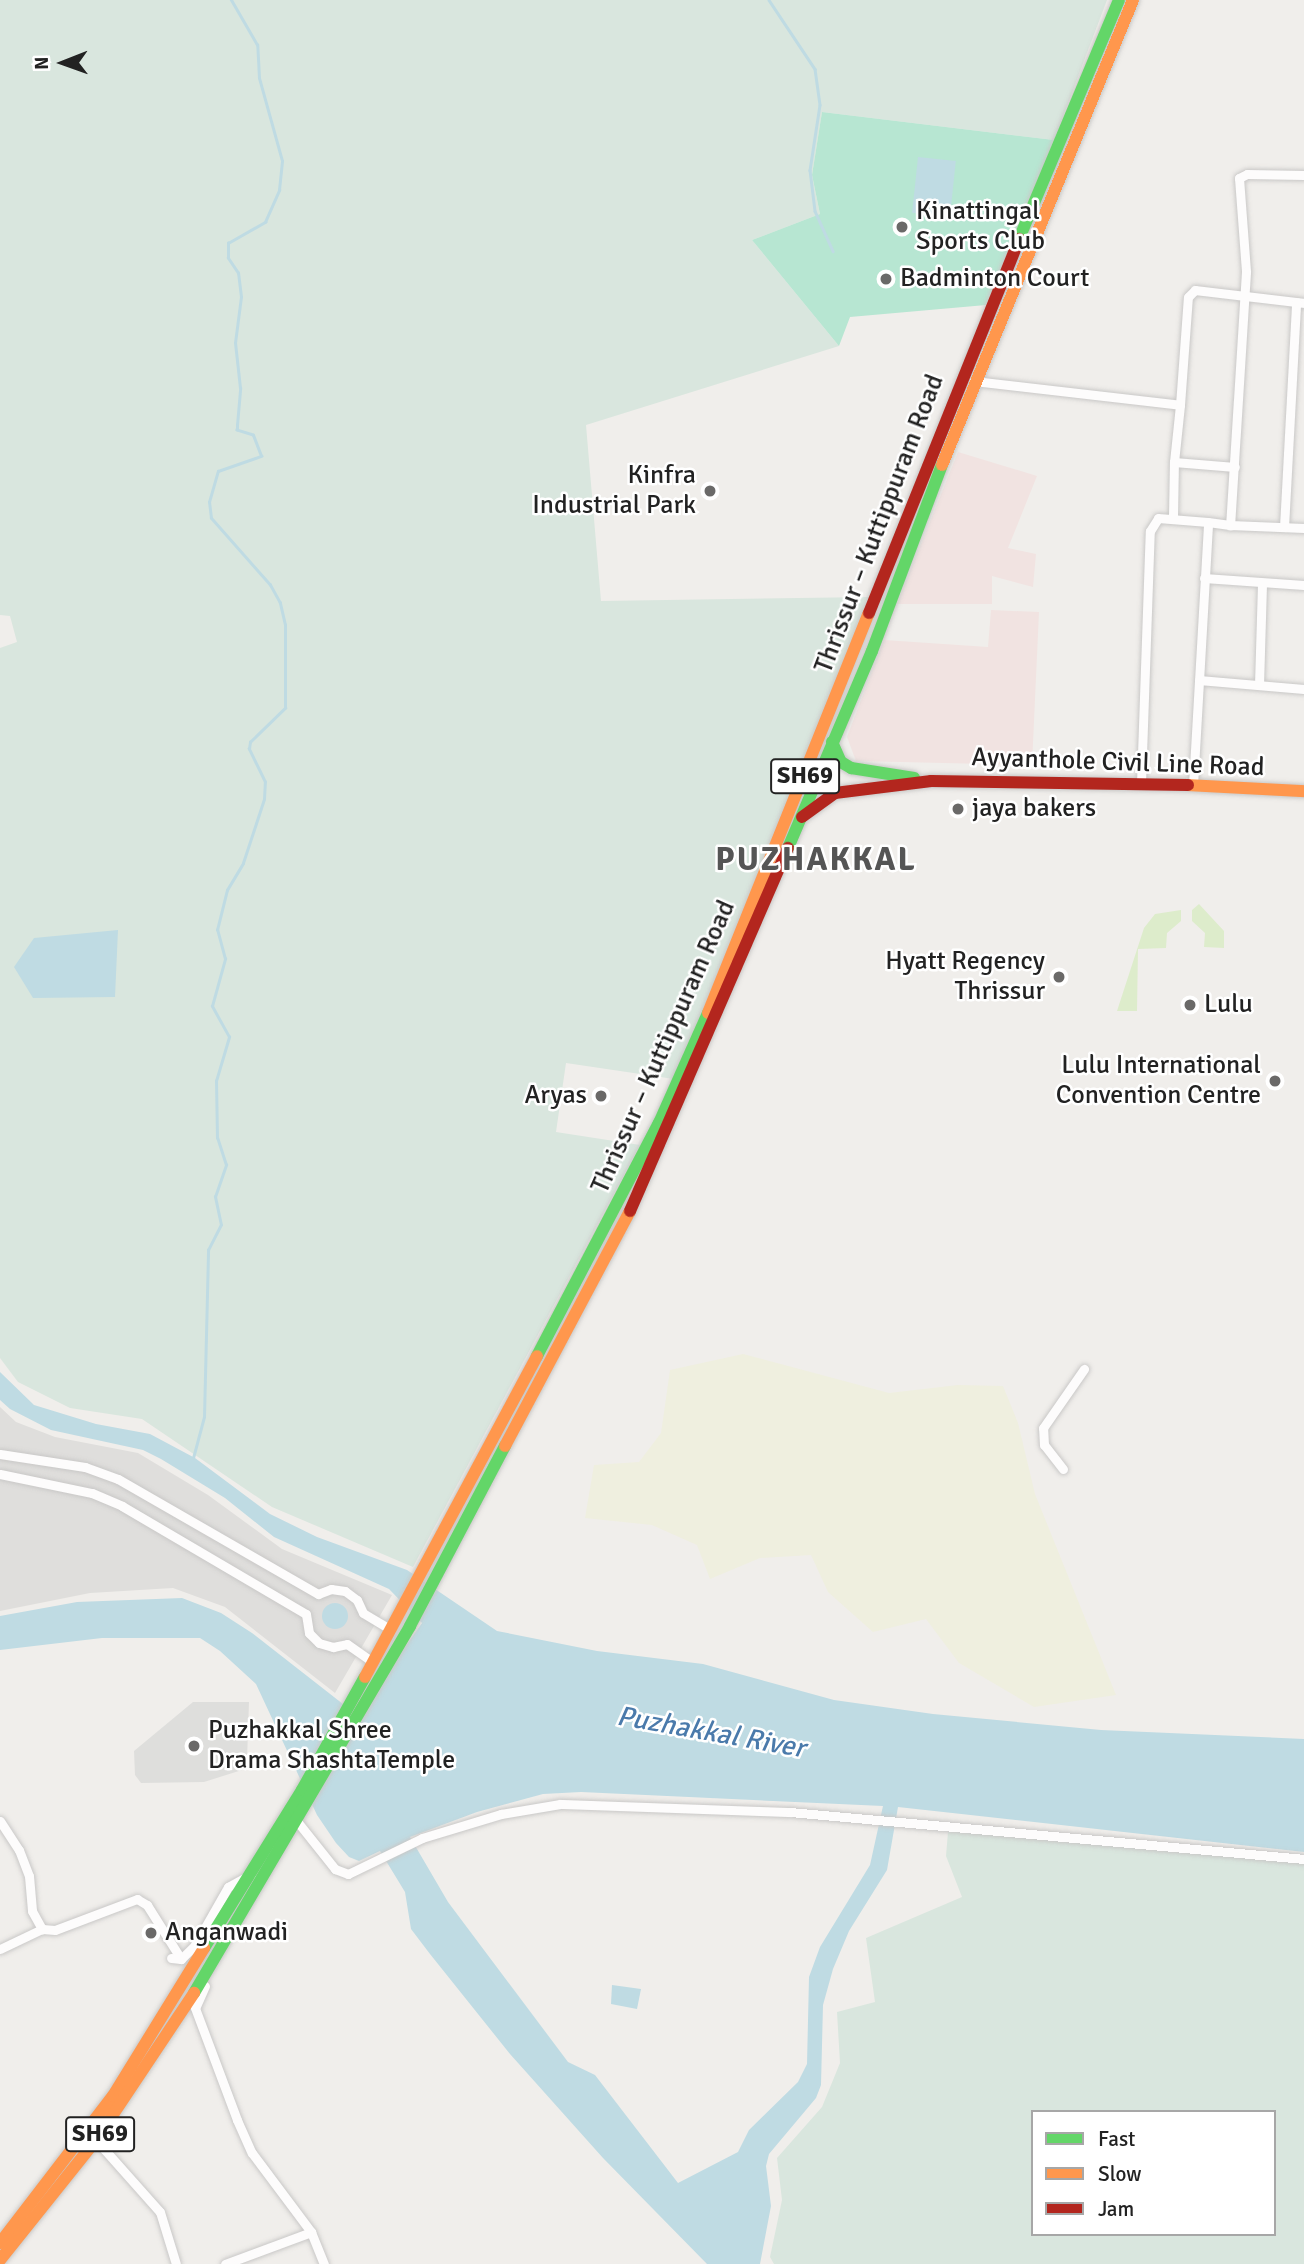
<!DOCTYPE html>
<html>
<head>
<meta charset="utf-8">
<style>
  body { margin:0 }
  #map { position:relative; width:1304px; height:2264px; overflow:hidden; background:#f0eeeb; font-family:Signika,sans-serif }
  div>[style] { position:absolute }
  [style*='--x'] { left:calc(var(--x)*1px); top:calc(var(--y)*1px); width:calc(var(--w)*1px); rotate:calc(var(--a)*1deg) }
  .residential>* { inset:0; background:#dfdedc }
  .commercial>* { inset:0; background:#f1e3e1 }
  .religious>* { inset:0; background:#dededc }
  .farmland>* { inset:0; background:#efefdf }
  .grass>* { inset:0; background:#ddeccb }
  .wetland>* { inset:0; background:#d9e6de }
  .pitch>* { inset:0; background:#b7e6d2 }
  .water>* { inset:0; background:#bfdbe3; transform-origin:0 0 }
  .round { border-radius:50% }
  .stream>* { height:2.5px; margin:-1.25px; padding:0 1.25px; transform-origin:1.25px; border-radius:1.25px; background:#bfdbe3 }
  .roads { filter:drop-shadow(0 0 2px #c9c8c7) drop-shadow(0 0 2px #c9c8c7) }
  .street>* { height:9px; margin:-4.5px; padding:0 4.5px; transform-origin:4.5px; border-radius:4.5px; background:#fdfcfc }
  .fast>* { height:12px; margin:-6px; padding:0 6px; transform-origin:6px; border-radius:6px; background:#63d668 }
  .slow>* { height:12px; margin:-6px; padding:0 6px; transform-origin:6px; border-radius:6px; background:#ff974d }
  .jam>* { height:12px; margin:-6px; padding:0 6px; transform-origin:6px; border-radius:6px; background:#b3261e }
  .dots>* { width:19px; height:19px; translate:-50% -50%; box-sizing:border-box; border:4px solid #fff; border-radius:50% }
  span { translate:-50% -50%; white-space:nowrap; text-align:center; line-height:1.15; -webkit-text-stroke:5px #fff; paint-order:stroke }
  .shield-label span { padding:2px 5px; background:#fff; border:2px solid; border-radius:5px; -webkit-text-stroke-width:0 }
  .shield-label { font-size:24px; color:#222; font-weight:700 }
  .poi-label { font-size:26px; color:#222 }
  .left { translate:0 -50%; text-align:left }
  .right { translate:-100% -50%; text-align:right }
  .street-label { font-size:26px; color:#222 }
  .water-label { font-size:28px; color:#4a7aab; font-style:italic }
  .district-label { font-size:33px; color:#555; font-weight:700; letter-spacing:2px }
  .legend { position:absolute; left:1031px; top:2110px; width:245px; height:126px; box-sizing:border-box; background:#fff; border:2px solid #a7a7a7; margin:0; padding:9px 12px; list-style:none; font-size:21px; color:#222 }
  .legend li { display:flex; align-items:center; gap:14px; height:35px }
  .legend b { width:35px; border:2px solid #a7a7a7 }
  .north { position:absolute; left:28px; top:28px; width:70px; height:70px; -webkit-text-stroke:5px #fff; paint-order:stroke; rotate:269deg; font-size:19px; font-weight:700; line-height:28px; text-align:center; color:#222 }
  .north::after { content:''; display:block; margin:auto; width:24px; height:32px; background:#222; clip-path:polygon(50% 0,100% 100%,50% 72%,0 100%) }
</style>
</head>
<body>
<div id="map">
  <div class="residential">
    <i style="clip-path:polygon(0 1407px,16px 1422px,55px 1437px,138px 1453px,208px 1495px,282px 1549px,392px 1595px,335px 1693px,225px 1607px,173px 1588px,90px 1593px,0 1611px)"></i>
  </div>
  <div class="commercial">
    <i style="clip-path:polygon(958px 452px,1037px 476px,1008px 548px,1036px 554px,1033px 587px,992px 576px,992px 604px,897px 604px)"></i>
    <i style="clip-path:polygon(991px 610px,1039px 612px,1032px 765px,856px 761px,847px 737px,884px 640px,988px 647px)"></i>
  </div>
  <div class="religious">
    <i style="clip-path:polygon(193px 1702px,249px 1702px,247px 1760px,242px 1770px,204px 1782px,141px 1783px,135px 1775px,134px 1751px)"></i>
  </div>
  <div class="farmland">
    <i style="clip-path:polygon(743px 1354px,889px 1393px,958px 1385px,1003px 1386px,1018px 1423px,1035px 1494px,1116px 1695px,1034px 1707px,959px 1663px,926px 1619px,873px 1632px,828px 1592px,811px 1555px,760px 1558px,710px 1579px,697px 1545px,652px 1525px,585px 1518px,594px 1465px,639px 1462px,661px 1433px,670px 1370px)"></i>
  </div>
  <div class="grass">
    <i style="clip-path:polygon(1199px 904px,1224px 931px,1224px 948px,1204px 947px,1205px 933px,1192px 921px,1192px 910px)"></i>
    <i style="clip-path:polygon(1181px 910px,1181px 921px,1167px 933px,1166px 948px,1138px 949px,1137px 1011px,1117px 1011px,1144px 928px,1155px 914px)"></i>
  </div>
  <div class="wetland">
    <i style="clip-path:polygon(0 0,1107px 0,1054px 140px,822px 112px,812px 175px,820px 214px,752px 240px,839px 346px,586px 425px,601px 601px,870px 597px,806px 766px,674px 1079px,566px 1063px,556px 1132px,640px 1145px,413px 1567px,272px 1507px,142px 1419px,70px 1408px,18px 1382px,0 1358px,0 648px,17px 642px,10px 616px,0 615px)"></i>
    <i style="clip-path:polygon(evenodd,978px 1831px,1304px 1863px,1304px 2264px,774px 2264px,770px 2257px,782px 2200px,777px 2158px,822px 2107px,840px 2063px,837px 2012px,875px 2002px,866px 1938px,962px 1897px,946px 1856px,948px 1832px,978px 1831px,1033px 2112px,1274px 2112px,1274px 2234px,1033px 2234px,1033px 2112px)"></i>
  </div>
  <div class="pitch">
    <i style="clip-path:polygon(822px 112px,1054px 140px,986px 305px,850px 317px,839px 346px,752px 240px,820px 214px,812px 175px)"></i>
  </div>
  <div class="water">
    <i style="left:918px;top:157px;width:38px;height:56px;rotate:6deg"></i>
    <i style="clip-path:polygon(118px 930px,115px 997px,33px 998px,14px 967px,34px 938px)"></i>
    <i style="clip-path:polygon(evenodd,0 1372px,34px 1405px,96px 1424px,150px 1434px,195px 1458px,270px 1514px,317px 1537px,407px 1570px,497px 1631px,597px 1651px,703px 1664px,834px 1700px,933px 1714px,1101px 1730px,1304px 1739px,1304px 1852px,898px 1807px,887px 1870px,849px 1931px,833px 1969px,823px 2005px,821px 2085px,816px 2098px,769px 2154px,766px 2166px,771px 2206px,760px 2264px,707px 2264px,603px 2158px,510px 2054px,430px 1954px,411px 1929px,405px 1892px,380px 1851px,359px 1861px,349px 1857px,336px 1843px,317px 1815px,256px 1684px,220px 1651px,200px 1638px,102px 1638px,0 1650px,0 1616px,77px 1602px,182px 1598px,221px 1613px,252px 1633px,357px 1715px,422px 1623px,389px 1589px,274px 1537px,225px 1498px,161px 1459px,143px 1450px,51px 1430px,10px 1409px,0 1400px,0 1372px,581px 1792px,883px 1806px,870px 1865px,820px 1947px,809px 1977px,807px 2064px,798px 2082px,749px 2130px,738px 2152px,678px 2183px,595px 2075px,568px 2062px,448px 1902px,410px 1837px,477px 1812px,543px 1794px,581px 1792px)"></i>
    <i class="round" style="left:322px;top:1603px;width:26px;height:26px"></i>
    <i style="clip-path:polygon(612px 1985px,641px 1989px,637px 2009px,611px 2004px)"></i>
  </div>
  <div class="stream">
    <i style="--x:769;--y:0;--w:83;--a:56.3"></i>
    <i style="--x:815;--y:69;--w:36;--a:82"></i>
    <i style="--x:820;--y:105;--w:66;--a:98.7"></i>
    <i style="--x:810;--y:170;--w:41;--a:83"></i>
    <i style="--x:815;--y:211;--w:44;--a:65.8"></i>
    <i style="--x:193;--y:1458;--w:42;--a:-75"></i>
    <i style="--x:204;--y:1417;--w:167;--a:-88.6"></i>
    <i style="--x:208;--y:1250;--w:28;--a:-63"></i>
    <i style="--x:221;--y:1225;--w:29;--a:-102"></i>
    <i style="--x:215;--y:1197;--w:34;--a:-71"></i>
    <i style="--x:226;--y:1165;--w:28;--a:-108"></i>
    <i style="--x:217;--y:1138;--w:57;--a:-91"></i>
    <i style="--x:216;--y:1081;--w:46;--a:-73.5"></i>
    <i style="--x:229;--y:1037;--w:35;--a:-119"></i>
    <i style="--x:212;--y:1006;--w:49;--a:-74.5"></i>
    <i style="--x:225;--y:959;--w:30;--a:-105"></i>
    <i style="--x:217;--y:930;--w:41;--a:-76"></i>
    <i style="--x:227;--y:890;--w:31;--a:-59"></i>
    <i style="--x:243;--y:863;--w:67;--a:-71.8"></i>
    <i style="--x:264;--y:799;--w:17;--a:-87"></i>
    <i style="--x:265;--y:782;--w:37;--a:-116"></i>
    <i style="--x:249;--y:749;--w:7;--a:-82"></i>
    <i style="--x:250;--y:742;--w:49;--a:-44.2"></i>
    <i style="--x:285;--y:708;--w:83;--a:-90"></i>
    <i style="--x:285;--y:625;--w:23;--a:-103"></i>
    <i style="--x:280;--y:603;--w:21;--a:-119"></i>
    <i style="--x:270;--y:585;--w:89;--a:-131.4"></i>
    <i style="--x:211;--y:518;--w:16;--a:-97"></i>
    <i style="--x:209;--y:502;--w:32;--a:-74"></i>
    <i style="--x:218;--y:471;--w:46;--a:-19.2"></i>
    <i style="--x:261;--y:456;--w:22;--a:-111"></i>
    <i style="--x:253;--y:435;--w:17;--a:-163"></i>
    <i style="--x:237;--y:430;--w:5;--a:-90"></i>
    <i style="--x:237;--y:425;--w:37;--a:-85"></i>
    <i style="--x:240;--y:388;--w:45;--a:-96.3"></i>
    <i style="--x:235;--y:343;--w:46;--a:-82.6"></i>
    <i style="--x:241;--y:297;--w:24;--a:-97"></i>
    <i style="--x:238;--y:273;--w:18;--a:-124"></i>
    <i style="--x:228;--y:258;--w:15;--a:-90"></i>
    <i style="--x:228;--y:243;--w:43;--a:-29.6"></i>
    <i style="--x:265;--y:222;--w:35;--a:-66"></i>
    <i style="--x:279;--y:190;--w:29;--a:-84"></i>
    <i style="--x:282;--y:161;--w:86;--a:-105.5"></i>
    <i style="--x:259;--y:78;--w:33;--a:-93"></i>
    <i style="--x:257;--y:45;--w:52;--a:-120"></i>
  </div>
  <div class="roads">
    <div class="street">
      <i style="--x:1304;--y:175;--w:57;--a:-179"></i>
      <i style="--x:1247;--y:174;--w:9;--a:153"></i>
      <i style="--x:1239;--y:178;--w:94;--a:85.7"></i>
      <i style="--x:1246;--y:272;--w:254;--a:93.6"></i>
      <i style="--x:1230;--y:525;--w:74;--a:2.3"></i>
      <i style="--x:974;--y:381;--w:207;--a:6.6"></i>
      <i style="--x:1180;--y:405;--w:108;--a:-85.8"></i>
      <i style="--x:1188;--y:297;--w:10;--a:-45"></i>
      <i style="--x:1195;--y:290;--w:110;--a:6.8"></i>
      <i style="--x:1180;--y:405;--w:57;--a:96"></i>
      <i style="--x:1174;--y:462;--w:61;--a:4.7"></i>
      <i style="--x:1173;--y:517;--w:55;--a:-89"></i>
      <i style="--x:1284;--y:527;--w:225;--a:-86.9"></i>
      <i style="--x:1204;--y:578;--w:100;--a:4"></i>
      <i style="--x:1199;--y:680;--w:105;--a:4.9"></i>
      <i style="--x:1259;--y:685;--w:102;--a:-88.3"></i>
      <i style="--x:1141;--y:783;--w:252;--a:-88"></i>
      <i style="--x:1150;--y:531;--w:15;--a:-58"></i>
      <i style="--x:1158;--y:518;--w:50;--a:4.6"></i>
      <i style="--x:1193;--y:785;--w:263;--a:-86.7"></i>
      <i style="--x:1208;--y:522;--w:22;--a:8"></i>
      <i style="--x:0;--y:1454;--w:86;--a:8.7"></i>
      <i style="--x:85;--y:1467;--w:35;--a:20"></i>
      <i style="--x:118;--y:1479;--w:231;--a:29.9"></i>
      <i style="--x:318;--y:1594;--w:14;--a:-21"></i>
      <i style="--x:331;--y:1589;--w:14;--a:8"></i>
      <i style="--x:345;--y:1591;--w:15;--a:37"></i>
      <i style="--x:357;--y:1600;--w:14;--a:65"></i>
      <i style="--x:363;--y:1613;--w:31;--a:31"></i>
      <i style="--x:1063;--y:1469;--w:31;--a:-128"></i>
      <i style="--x:1044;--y:1445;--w:17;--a:-93"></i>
      <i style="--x:1043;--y:1428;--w:72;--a:-55.2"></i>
      <i style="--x:0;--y:1474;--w:94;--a:11.7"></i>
      <i style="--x:92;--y:1493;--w:33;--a:23"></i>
      <i style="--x:122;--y:1506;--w:213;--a:30.4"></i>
      <i style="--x:306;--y:1614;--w:19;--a:81"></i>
      <i style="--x:309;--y:1633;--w:14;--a:45"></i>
      <i style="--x:319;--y:1643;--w:15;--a:16"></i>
      <i style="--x:333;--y:1647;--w:14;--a:-12"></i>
      <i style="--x:347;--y:1644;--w:29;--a:35"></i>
      <i style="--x:296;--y:1820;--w:63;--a:51.5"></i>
      <i style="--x:335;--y:1869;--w:14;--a:21"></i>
      <i style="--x:348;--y:1874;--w:82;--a:-25.9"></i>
      <i style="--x:422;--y:1838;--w:83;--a:-16.9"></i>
      <i style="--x:501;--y:1814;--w:60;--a:-9.6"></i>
      <i style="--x:560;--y:1804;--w:230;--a:2"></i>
      <i style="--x:790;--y:1812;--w:516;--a:5.22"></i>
      <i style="--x:0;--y:1821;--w:35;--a:57"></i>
      <i style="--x:19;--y:1850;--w:28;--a:69"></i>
      <i style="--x:29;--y:1876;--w:35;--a:85"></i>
      <i style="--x:32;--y:1911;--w:21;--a:61"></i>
      <i style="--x:42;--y:1929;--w:13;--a:4"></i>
      <i style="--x:55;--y:1930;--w:88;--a:-20.7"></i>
      <i style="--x:137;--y:1899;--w:12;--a:31"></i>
      <i style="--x:147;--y:1905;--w:64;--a:57.8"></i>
      <i style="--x:181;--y:1959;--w:10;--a:-174"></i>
      <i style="--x:0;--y:1949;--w:47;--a:-25.5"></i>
      <i style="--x:181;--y:1959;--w:20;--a:-45"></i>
      <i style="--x:195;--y:1945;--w:67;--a:-60.4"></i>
      <i style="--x:228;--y:1887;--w:26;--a:-29"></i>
      <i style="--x:205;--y:1986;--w:24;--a:114"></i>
      <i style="--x:195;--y:2008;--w:120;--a:69.4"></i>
      <i style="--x:237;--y:2120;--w:36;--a:66"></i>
      <i style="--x:252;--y:2153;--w:99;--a:53.2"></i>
      <i style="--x:311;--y:2232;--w:35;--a:68"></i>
      <i style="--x:96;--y:2140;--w:96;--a:48.4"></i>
      <i style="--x:160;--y:2212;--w:54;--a:72.9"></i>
      <i style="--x:225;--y:2264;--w:92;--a:-20.4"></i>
    </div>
    <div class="fast">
      <i style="--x:1019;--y:239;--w:259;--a:-67.3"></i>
      <i style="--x:832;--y:742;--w:22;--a:66"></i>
      <i style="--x:841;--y:762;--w:12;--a:31"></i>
      <i style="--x:851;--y:768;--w:64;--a:9"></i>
      <i style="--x:788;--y:848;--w:214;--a:-66.9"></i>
      <i style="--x:872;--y:651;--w:199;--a:-69.4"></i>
      <i style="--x:537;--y:1356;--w:263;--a:-62.4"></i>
      <i style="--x:659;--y:1123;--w:120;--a:-66"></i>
      <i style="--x:204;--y:1948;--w:186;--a:-58.2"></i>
      <i style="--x:302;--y:1790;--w:129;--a:-60.9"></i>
      <i style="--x:194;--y:1993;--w:426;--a:-59.5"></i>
      <i style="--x:410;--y:1626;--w:204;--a:-62.2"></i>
    </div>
    <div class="slow">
      <i style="--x:942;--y:465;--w:503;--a:-67.67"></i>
      <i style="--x:1188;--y:785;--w:116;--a:3"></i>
      <i style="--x:708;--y:1013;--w:431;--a:-68.1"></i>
      <i style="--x:505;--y:1446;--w:266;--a:-62"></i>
      <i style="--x:365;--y:1677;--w:364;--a:-61.8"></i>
      <i style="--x:0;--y:2243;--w:185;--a:-52.5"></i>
      <i style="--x:113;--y:2096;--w:174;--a:-58.4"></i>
      <i style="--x:0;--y:2260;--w:154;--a:-51.3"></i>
      <i style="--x:96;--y:2140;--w:177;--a:-56.3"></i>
    </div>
    <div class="jam">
      <i style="--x:869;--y:613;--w:403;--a:-68.1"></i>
      <i style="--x:802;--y:817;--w:41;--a:-36"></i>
      <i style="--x:835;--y:793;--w:97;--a:-7.1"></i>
      <i style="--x:931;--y:781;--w:257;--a:0.9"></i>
      <i style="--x:630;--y:1211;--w:396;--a:-66.5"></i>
    </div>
  </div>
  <div class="dots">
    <i style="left:902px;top:227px;background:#6a6968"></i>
    <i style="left:886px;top:279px;background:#6a6968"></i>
    <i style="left:710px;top:491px;background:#6a6968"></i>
    <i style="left:958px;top:809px;background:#6a6968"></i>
    <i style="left:1059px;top:977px;background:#6a6968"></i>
    <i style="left:1190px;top:1005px;background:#6a6968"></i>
    <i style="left:1275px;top:1081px;background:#6a6968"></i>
    <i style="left:601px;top:1096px;background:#6a6968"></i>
    <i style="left:194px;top:1746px;background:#6a6968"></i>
    <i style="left:151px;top:1933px;background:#6a6968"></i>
  </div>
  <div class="shield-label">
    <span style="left:805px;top:776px">SH69</span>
    <span style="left:100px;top:2134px">SH69</span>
  </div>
  <div class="poi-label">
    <span class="left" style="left:916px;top:227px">Kinattingal<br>Sports Club</span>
    <span class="left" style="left:900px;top:279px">Badminton Court</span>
    <span class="right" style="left:696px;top:491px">Kinfra<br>Industrial Park</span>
    <span class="left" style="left:972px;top:809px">jaya bakers</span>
    <span class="right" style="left:1045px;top:977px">Hyatt Regency<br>Thrissur</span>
    <span class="left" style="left:1204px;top:1005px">Lulu</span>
    <span class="right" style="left:1261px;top:1081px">Lulu International<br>Convention Centre</span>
    <span class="right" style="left:587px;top:1096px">Aryas</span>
    <span class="left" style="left:208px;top:1746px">Puzhakkal Shree<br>Drama ShashtaTemple</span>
    <span class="left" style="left:165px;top:1933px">Anganwadi</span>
  </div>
  <div class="street-label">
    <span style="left:880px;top:524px;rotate:-69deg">Thrissur – Kuttippuram Road</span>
    <span style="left:1118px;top:763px;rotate:2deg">Ayyanthole Civil Line Road</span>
    <span style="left:664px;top:1047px;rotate:-66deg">Thrissur – Kuttippuram Road</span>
  </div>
  <div class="water-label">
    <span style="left:711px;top:1732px;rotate:10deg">Puzhakkal River</span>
  </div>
  <div class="district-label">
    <span style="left:816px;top:860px">PUZHAKKAL</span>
  </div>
  <ul class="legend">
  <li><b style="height:9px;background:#63d668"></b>Fast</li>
  <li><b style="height:9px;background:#ff974d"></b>Slow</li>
  <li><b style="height:9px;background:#b3261e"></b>Jam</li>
  </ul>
  <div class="north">N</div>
</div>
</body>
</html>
